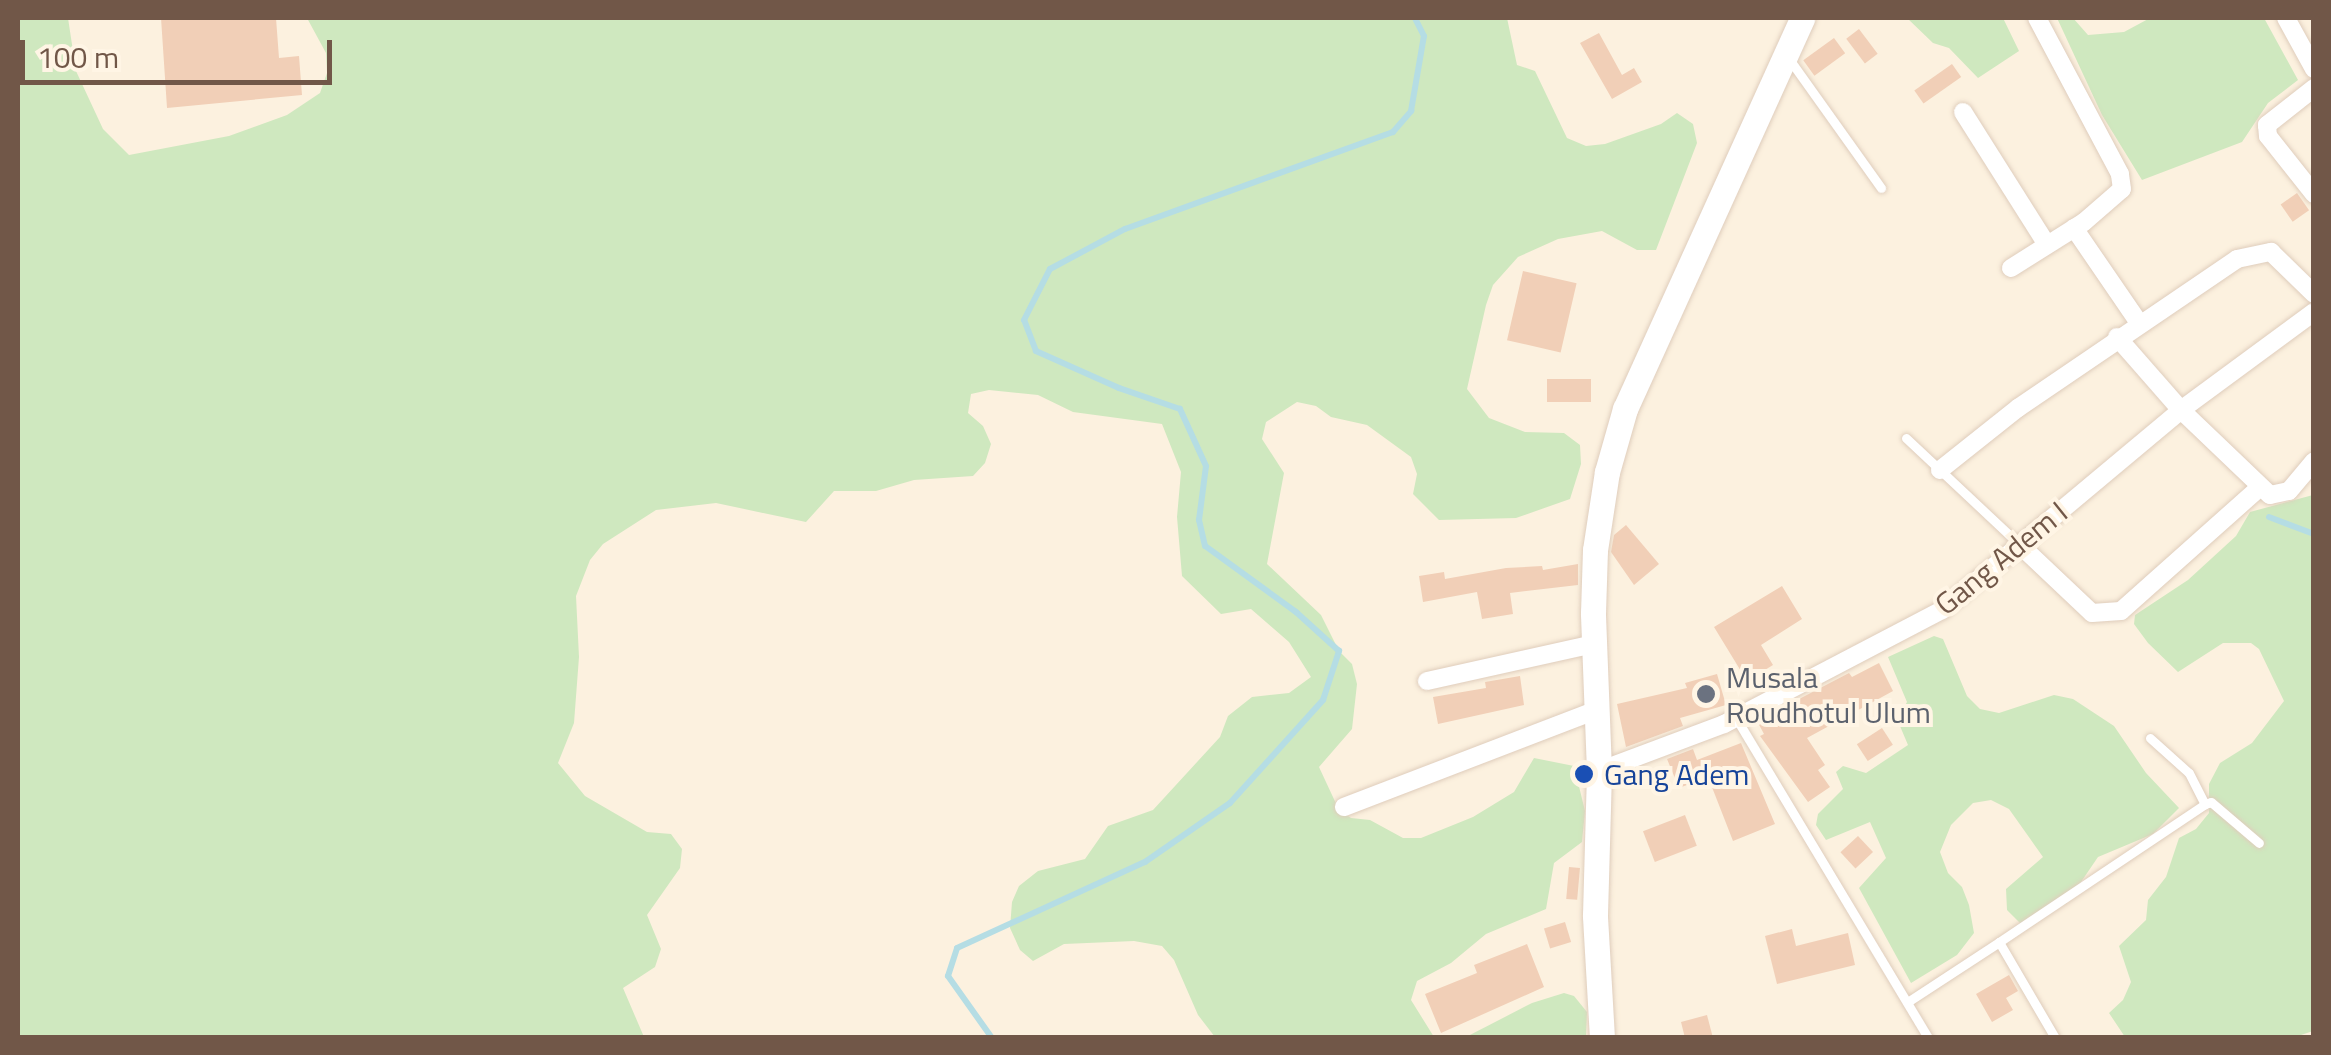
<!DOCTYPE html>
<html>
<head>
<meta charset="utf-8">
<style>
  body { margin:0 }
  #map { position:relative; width:2331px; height:1055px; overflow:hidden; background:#fcf1df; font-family:"Titillium Web",sans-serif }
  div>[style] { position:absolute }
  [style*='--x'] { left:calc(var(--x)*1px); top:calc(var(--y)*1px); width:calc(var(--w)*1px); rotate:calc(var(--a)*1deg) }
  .green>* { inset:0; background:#cfe8bf }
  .stream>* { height:6px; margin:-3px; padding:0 3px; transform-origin:3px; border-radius:3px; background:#b5dde4 }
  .building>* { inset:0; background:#f1cfb7; transform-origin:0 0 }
  .roads { filter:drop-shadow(0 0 2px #dfcdbc) drop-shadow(0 0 2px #dfcdbc) }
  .lane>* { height:9px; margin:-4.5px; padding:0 4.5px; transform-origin:4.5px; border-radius:4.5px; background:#fff }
  .street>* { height:18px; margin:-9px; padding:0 9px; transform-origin:9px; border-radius:9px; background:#fff }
  .secondary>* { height:25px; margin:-12.5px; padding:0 12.5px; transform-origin:12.5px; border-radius:12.5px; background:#fff }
  .dots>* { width:28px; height:28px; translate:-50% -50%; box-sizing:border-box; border:5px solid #fff5e5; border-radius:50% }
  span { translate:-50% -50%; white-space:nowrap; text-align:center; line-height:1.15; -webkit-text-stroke:8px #fff5e5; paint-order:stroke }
  .street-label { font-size:30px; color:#715748 }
  .worship-label { font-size:30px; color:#5b616d }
  .left { translate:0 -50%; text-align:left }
  .transit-label { font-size:30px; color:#164399 }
  .frame { position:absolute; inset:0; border:20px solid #715748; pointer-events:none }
  .scale { position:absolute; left:20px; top:40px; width:312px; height:45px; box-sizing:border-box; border:5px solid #715748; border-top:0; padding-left:12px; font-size:30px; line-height:35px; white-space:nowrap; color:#715748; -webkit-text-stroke:8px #fff5e5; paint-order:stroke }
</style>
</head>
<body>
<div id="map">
  <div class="green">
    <i style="clip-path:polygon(18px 18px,68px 18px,76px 71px,103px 129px,129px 155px,229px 136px,287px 115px,320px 93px,327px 73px,326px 53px,307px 18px,1507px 18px,1517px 65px,1535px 71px,1567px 138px,1586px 146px,1605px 144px,1661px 124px,1677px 113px,1693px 124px,1697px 143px,1656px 250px,1637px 250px,1602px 231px,1558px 239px,1518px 257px,1493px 285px,1486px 305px,1467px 389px,1489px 418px,1525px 432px,1564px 433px,1580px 445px,1581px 464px,1570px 499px,1516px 518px,1439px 520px,1413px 494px,1417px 474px,1411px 457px,1367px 425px,1331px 417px,1316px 406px,1297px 402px,1266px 422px,1262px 439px,1284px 473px,1267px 564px,1321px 615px,1339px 651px,1352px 664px,1357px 684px,1352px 729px,1319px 767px,1339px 810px,1351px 818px,1370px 820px,1403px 838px,1421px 838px,1473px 817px,1514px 792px,1534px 758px,1574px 766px,1585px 811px,1582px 842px,1554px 863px,1546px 909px,1486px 934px,1451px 963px,1417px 981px,1411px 1000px,1434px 1037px,1215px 1037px,1198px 1015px,1174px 960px,1162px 946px,1134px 941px,1064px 944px,1033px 961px,1020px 950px,1010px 928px,1012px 902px,1019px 886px,1038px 871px,1085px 859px,1108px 826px,1153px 810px,1220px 737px,1228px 716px,1252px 697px,1289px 693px,1311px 677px,1289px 642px,1251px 609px,1221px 614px,1182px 576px,1177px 517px,1181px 472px,1162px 424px,1073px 412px,1038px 395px,989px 390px,971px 394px,968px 413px,983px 426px,991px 444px,985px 463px,973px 476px,914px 480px,876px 491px,834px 491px,806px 522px,716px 503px,656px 510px,603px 544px,590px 560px,576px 596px,579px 657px,574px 723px,558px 763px,585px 796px,647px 832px,671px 834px,682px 849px,680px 868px,647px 915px,661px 949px,655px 967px,623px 988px,644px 1037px,18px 1037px)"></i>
    <i style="clip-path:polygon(1907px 18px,2003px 18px,2019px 51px,1978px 78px,1949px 48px,1933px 43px)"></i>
    <i style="clip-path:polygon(2057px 18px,2073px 18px,2088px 35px,2124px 32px,2150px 18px,2264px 18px,2298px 80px,2268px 103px,2242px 142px,2142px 180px,2102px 115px)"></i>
    <i style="clip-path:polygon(2313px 495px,2313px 1031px,2292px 1038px,2125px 1037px,2109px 1013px,2123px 1000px,2131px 982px,2119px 946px,2146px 920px,2148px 900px,2166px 877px,2179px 838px,2196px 829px,2209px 813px,2209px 784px,2220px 763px,2252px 743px,2284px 701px,2259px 649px,2251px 643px,2223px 643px,2178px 672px,2148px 643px,2134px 624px,2135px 615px,2188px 580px,2236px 536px,2250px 512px)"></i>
    <i style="clip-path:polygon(1934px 636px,1943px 639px,1967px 696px,1980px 709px,1999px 713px,2054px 695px,2073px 699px,2114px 726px,2146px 773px,2179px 808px,2153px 834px,2098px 857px,2066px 904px,2020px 923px,2007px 910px,2006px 889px,2043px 857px,2009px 809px,1991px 800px,1973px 803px,1951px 825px,1940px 852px,1948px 873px,1962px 887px,1969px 905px,1974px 933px,1957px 955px,1911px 983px,1859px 888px,1886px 858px,1870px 822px,1826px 840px,1816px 825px,1818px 814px,1843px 789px,1836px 772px,1843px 766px,1866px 773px,1908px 745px,1897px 719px,1907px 702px,1888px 657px)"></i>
    <i style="clip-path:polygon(1564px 993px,1574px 996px,1587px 1012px,1586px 1037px,1466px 1037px,1532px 1003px)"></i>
  </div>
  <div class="stream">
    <i style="--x:2269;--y:517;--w:48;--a:20.7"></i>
    <i style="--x:992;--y:1038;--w:76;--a:-125.4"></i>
    <i style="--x:948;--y:976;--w:29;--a:-72"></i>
    <i style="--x:957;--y:948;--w:207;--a:-24.6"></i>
    <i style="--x:1145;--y:862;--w:103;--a:-34.8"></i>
    <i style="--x:1230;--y:803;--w:139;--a:-47.9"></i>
    <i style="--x:1323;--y:700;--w:52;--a:-71.9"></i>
    <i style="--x:1339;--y:651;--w:58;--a:-137.8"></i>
    <i style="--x:1296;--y:612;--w:112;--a:-144"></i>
    <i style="--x:1205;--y:546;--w:27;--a:-103"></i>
    <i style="--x:1199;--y:520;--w:54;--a:-82.6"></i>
    <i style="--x:1206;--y:466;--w:63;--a:-114.5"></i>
    <i style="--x:1180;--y:409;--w:65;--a:-161"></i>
    <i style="--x:1119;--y:388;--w:91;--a:-156"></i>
    <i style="--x:1036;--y:351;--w:33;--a:-111"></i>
    <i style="--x:1024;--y:320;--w:57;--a:-63"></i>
    <i style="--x:1050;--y:269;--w:85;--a:-28.1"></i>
    <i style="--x:1125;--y:229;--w:285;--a:-19.9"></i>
    <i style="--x:1393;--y:132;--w:28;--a:-49"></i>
    <i style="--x:1411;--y:111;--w:76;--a:-80.2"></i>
    <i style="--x:1424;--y:36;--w:20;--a:-117"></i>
  </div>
  <div class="building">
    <i style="clip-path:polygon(161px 18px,276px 18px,279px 58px,299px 56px,302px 95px,167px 108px)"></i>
    <i style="left:1859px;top:29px;width:31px;height:16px;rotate:53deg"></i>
    <i style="clip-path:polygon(1599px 33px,1622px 75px,1634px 68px,1642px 82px,1612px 99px,1580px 43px)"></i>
    <i style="left:1834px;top:38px;width:19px;height:38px;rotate:54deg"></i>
    <i style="left:1952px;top:64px;width:16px;height:46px;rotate:55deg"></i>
    <i style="left:2297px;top:193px;width:21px;height:20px;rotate:55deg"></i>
    <i style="left:1523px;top:271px;width:55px;height:71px;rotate:13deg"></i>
    <i style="left:1591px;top:379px;width:23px;height:44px;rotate:90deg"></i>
    <i style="clip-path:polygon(1626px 525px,1659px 564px,1634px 585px,1611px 552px,1614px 535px)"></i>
    <i style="clip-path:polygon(1578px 564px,1578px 585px,1510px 593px,1513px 614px,1482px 619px,1477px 592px,1423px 602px,1419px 576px,1444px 572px,1445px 579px,1506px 568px,1542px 566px,1543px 570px)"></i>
    <i style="clip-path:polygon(1782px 586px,1802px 619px,1761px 645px,1773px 665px,1747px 681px,1714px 627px)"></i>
    <i style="clip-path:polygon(1879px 663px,1893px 691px,1807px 738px,1825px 765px,1818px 770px,1830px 787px,1808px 802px,1760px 736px,1764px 734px,1757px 721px,1849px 673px,1852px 677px)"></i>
    <i style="clip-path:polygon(1717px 674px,1726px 705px,1680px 718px,1683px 726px,1626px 747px,1617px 704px,1687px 688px,1685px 683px)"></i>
    <i style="clip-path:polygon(1520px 676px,1524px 705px,1438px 724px,1433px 697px,1486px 688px,1485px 682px)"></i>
    <i style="left:1882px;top:728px;width:20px;height:30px;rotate:57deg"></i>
    <i style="clip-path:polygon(1741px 743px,1775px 824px,1733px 841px,1708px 777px,1679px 788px,1667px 759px,1693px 749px,1697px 760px)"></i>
    <i style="left:1685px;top:815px;width:33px;height:45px;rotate:69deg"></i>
    <i style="left:1858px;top:836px;width:22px;height:24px;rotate:47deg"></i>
    <i style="left:1569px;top:867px;width:11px;height:32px;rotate:5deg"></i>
    <i style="left:1565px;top:922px;width:21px;height:22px;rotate:73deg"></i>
    <i style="clip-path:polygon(1792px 929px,1796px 946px,1848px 933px,1855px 965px,1777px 984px,1765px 936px)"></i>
    <i style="clip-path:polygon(1527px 944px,1544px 987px,1441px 1033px,1425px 994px,1477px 973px,1474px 965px)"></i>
    <i style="clip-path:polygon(2009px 975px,2018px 991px,2006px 998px,2013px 1010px,1992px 1022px,1976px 994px)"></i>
    <i style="clip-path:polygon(1707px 1015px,1713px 1038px,1685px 1038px,1681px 1022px)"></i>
  </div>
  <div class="roads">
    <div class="lane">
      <i style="--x:1787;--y:56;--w:162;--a:54.5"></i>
      <i style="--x:1906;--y:438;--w:156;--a:43.2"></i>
      <i style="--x:1736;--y:718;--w:373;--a:59"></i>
      <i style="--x:2150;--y:738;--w:52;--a:41.9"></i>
      <i style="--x:2189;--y:773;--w:35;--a:63"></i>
      <i style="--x:1999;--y:942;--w:248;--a:-33.8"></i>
      <i style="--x:2205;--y:804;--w:6;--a:-18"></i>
      <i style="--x:2211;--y:802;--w:63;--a:40.5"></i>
      <i style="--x:1909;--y:1001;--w:108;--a:-33.2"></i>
      <i style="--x:1999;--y:942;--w:111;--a:59.7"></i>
    </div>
    <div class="street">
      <i style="--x:2286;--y:18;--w:58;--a:61.2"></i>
      <i style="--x:2314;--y:88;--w:60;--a:141.8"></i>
      <i style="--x:2267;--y:125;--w:11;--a:85"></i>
      <i style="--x:2268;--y:136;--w:74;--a:51.6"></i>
      <i style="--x:1963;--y:112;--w:157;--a:57.7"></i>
      <i style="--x:2074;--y:228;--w:115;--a:55.6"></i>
      <i style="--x:2011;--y:268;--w:86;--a:-32.2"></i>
      <i style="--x:2084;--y:222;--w:50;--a:-41"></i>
      <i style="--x:2122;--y:189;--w:15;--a:-98"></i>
      <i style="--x:2120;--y:174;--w:177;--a:-118"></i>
      <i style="--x:2117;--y:337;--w:97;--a:48.8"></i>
      <i style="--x:2181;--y:410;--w:123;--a:43.7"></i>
      <i style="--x:2270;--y:495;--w:19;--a:-12"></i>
      <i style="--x:2289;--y:491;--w:39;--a:-50"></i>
      <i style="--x:1940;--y:470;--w:100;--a:-38.5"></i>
      <i style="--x:2018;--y:408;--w:265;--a:-34.2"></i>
      <i style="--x:2237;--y:259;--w:35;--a:-12"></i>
      <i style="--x:2271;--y:252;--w:60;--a:44.3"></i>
      <i style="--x:2020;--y:545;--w:99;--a:43.4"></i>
      <i style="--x:2092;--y:613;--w:29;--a:-4"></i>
      <i style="--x:2121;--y:611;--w:186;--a:-41.7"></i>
      <i style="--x:1427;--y:681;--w:171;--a:-12.5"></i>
      <i style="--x:1599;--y:771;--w:134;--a:-20.6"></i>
      <i style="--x:1724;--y:724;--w:246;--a:-27.6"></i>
      <i style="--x:1942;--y:610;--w:312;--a:-39.9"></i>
      <i style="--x:2181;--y:410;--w:165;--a:-36.4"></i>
      <i style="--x:1344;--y:807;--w:271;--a:-21"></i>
    </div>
    <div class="secondary">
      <i style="--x:1602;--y:1038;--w:123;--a:-93.3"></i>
      <i style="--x:1595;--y:915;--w:144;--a:-88.4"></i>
      <i style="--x:1599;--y:771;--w:158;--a:-92.2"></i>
      <i style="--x:1593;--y:613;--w:63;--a:-88.2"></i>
      <i style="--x:1595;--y:550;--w:79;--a:-81.3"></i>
      <i style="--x:1607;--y:472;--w:66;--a:-74.1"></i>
      <i style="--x:1625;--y:409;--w:429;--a:-65.6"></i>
    </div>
  </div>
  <div class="dots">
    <i style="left:1706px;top:694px;background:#6b7280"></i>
    <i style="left:1584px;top:774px;background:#1a4fb4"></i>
  </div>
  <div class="street-label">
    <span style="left:2001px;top:558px;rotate:-39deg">Gang Adem I</span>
  </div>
  <div class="worship-label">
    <span class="left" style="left:1726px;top:694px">Musala<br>Roudhotul Ulum</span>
  </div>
  <div class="transit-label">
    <span class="left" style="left:1604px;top:774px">Gang Adem</span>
  </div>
  <div class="frame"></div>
  <div class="scale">100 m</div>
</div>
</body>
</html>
